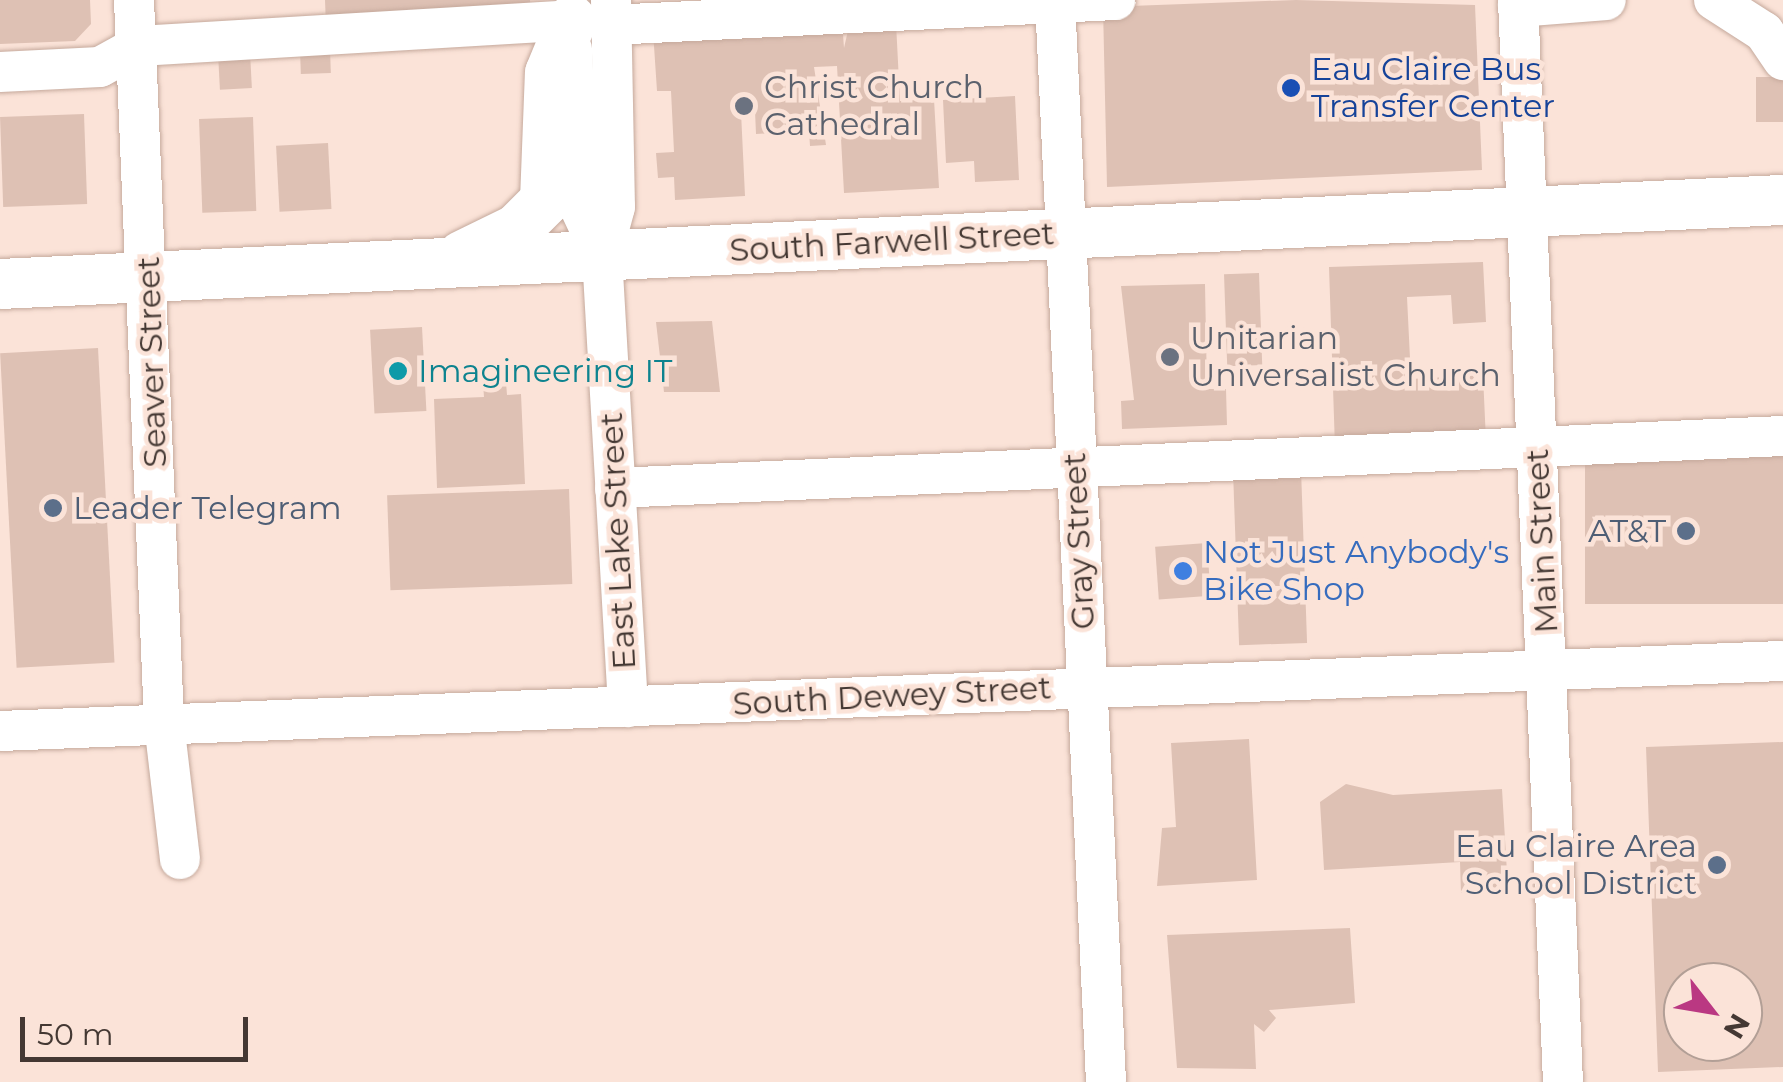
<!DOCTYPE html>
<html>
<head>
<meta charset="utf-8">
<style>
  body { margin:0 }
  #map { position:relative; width:1783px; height:1082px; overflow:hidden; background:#fbe3d8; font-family:Montserrat,sans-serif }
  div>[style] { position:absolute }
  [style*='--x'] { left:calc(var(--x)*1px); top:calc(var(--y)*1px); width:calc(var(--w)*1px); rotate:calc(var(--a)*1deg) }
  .building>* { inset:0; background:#dec1b4; transform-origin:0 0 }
  .roads { filter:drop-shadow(0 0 2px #c5a99c) drop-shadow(0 0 2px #c5a99c) }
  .minor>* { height:40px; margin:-20px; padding:0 20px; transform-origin:20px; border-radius:20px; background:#fff }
  .major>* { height:50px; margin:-25px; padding:0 25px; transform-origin:25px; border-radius:25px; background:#fff }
  .dots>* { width:28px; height:28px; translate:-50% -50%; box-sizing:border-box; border:5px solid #fbe3d8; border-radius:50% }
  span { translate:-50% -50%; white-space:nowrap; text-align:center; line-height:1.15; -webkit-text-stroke:9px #fbe3d8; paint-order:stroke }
  .transit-label { font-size:32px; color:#164399 }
  .left { translate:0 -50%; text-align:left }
  .worship-label { font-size:32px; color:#5b616d }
  .street-label { font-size:32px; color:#443833 }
  .culture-label { font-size:32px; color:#0d838f }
  .service-label { font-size:32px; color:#4e5e75 }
  .right { translate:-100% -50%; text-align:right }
  .shop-label { font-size:32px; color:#366cbe }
  .north { position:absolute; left:1663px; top:962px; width:100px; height:100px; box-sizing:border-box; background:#fbe3d8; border:2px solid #b29f96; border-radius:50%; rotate:121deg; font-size:28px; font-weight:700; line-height:40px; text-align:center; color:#443833 }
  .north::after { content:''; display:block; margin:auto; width:35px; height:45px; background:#ba3882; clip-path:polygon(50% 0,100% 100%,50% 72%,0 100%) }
  .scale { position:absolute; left:20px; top:1017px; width:228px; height:45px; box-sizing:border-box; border:5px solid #443833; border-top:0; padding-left:12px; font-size:30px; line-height:35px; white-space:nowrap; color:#443833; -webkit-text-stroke:8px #fbe3d8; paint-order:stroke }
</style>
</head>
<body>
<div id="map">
  <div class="building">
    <i style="clip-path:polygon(0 0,90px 0,91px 24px,75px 41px,0 44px)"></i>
    <i style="clip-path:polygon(325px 0,530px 0,531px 19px,326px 26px)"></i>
    <i style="clip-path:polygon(1296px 0,1475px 5px,1482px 170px,1107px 187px,1103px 7px)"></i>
    <i style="clip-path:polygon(842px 21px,844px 48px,849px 26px,896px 23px,900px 101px,934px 99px,939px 188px,844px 193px,837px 66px,814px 67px,826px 145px,810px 146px,809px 131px,756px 134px,755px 111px,741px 112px,745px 196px,675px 200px,674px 177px,658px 178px,656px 153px,674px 152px,671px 91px,657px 91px,653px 31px)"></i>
    <i style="left:330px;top:49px;width:24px;height:30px;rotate:88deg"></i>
    <i style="left:250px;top:52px;width:36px;height:32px;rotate:87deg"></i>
    <i style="left:1783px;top:77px;width:45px;height:27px;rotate:90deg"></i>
    <i style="clip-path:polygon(1015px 96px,1019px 180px,975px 182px,974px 161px,946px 163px,943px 100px)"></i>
    <i style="left:84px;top:114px;width:90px;height:84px;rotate:88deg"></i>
    <i style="left:253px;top:117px;width:94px;height:54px;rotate:88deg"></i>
    <i style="left:328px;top:143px;width:66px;height:52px;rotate:87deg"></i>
    <i style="clip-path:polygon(1483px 262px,1486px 322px,1453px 324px,1451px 295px,1407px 297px,1411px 379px,1483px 375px,1486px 441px,1335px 448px,1329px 267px)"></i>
    <i style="left:1259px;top:273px;width:92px;height:35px;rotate:88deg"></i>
    <i style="clip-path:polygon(1205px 284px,1207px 389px,1226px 389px,1227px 425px,1122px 429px,1121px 401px,1134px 400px,1121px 286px)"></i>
    <i style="clip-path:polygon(712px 321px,720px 392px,664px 392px,656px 322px)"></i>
    <i style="left:422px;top:327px;width:84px;height:52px;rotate:87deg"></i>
    <i style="left:98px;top:348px;width:315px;height:98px;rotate:87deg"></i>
    <i style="clip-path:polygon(506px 382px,507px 395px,521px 394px,525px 484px,437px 488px,434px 399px,484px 397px,483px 383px)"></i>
    <i style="left:1783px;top:450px;width:154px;height:198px;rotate:90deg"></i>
    <i style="left:1301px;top:469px;width:174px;height:68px;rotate:88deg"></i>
    <i style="left:569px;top:489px;width:95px;height:182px;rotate:88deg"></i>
    <i style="left:1207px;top:543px;width:53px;height:52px;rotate:86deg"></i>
    <i style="clip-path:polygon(1249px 739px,1257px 880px,1157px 886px,1162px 828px,1176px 827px,1171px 743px)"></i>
    <i style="clip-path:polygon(evenodd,1783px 742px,1783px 1067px,1658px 1072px,1646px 747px,1783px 742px,1683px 982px,1743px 982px,1743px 1042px,1683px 1042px,1683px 982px)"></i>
    <i style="clip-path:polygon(1346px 784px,1393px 795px,1502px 789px,1508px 889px,1461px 893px,1460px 862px,1324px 870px,1320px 802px)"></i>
    <i style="clip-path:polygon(1350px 928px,1355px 1003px,1269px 1010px,1276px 1018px,1264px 1032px,1254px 1024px,1256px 1069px,1177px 1068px,1167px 935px)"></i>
  </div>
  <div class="roads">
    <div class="minor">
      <i style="--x:134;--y:0;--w:724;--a:87.62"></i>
      <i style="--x:164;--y:723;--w:137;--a:83.3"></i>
      <i style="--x:611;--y:0;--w:207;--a:88.9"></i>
      <i style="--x:615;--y:207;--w:50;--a:105.2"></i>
      <i style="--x:602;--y:255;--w:453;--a:86.7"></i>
      <i style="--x:1055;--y:0;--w:1083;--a:87.3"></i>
      <i style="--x:1518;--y:0;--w:1083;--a:87.62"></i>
      <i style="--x:1714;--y:0;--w:59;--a:32.6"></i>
      <i style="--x:1764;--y:32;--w:34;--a:56"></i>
      <i style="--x:1518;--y:7;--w:88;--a:-4.5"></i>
      <i style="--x:611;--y:25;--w:505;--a:-2.84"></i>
      <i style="--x:572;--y:49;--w:157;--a:87.4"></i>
      <i style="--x:579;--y:206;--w:54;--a:64.9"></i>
      <i style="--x:0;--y:72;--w:100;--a:-2.9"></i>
      <i style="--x:100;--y:67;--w:43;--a:-28.9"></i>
      <i style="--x:138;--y:46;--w:435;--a:-3.4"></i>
      <i style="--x:615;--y:488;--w:1169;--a:-2.55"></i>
      <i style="--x:0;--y:731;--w:1784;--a:-2.25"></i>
    </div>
    <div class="major">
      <i style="--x:462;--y:256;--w:61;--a:-26.1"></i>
      <i style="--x:517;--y:229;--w:40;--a:-45"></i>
      <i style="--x:545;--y:201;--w:128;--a:-87.8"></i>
      <i style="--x:550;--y:73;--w:57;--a:-67.5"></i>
      <i style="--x:0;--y:284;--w:1785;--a:-2.7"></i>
    </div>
  </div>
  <div class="dots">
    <i style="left:1291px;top:88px;background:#1a4fb4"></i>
    <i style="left:744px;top:106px;background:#6b7280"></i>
    <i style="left:1170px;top:357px;background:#6b7280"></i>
    <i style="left:398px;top:371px;background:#0f9aa8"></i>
    <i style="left:53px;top:508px;background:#5c6f8a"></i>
    <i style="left:1686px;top:531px;background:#5c6f8a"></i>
    <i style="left:1183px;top:571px;background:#3f7fe0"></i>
    <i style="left:1717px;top:865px;background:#5c6f8a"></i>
  </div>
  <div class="transit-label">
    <span class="left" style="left:1311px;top:88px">Eau Claire Bus<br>Transfer Center</span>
  </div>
  <div class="worship-label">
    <span class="left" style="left:764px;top:106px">Christ Church<br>Cathedral</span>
    <span class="left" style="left:1190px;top:357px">Unitarian<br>Universalist Church</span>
  </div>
  <div class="street-label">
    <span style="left:892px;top:242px;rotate:-3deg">South Farwell Street</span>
    <span style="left:152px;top:362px;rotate:-92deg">Seaver Street</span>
    <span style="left:618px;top:541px;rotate:-93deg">East Lake Street</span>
    <span style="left:1079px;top:541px;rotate:-93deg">Gray Street</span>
    <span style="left:1542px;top:541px;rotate:-93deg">Main Street</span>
    <span style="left:892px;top:696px;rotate:-3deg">South Dewey Street</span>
  </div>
  <div class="culture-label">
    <span class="left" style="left:418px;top:371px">Imagineering IT</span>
  </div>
  <div class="service-label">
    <span class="left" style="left:73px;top:508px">Leader Telegram</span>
    <span class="right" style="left:1666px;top:531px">AT&amp;T</span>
    <span class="right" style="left:1697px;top:865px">Eau Claire Area<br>School District</span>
  </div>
  <div class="shop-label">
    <span class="left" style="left:1203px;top:571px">Not Just Anybody's<br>Bike Shop</span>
  </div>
  <div class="north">N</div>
  <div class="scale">50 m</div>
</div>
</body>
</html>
